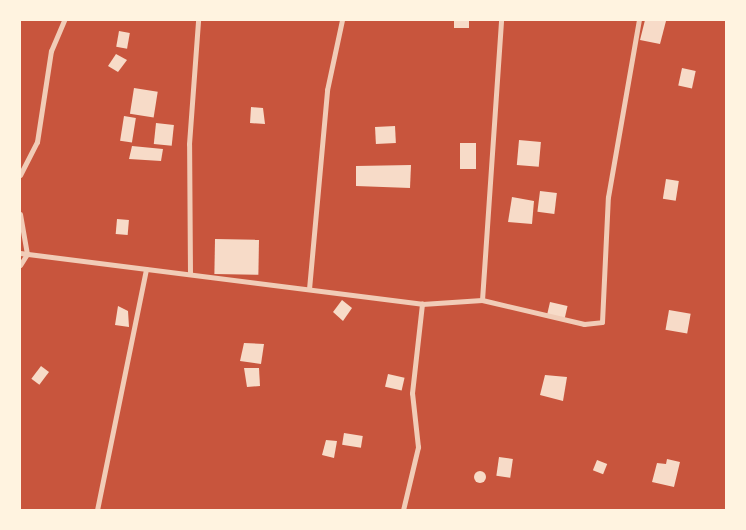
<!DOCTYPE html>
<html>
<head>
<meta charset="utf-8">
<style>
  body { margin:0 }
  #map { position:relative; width:746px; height:530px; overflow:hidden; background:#c8553d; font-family:Cabin,sans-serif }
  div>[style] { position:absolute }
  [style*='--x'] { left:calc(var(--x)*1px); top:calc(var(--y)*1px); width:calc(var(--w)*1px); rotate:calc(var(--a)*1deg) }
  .building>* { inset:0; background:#f7dbc8; transform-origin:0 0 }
  .round { border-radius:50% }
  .minor>* { height:5px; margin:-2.5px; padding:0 2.5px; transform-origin:2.5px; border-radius:2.5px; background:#f1ccb7 }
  span { translate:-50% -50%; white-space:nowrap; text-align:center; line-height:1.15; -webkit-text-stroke:4px #fff3e0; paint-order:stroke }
  .frame { position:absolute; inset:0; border:21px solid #fff3e0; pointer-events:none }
</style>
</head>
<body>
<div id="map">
  <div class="building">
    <i style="left:454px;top:20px;width:15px;height:8px"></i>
    <i style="clip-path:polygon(645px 20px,666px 21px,660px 44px,640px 40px)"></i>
    <i style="left:119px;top:31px;width:11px;height:16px;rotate:10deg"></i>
    <i style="clip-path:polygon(116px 54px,127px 60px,118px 72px,108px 66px)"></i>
    <i style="left:682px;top:68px;width:14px;height:18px;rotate:12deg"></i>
    <i style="left:134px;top:88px;width:24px;height:26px;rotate:9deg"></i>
    <i style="clip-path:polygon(251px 107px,263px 108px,265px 124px,250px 123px)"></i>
    <i style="left:124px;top:116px;width:12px;height:25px;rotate:9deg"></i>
    <i style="left:156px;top:123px;width:18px;height:21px;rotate:6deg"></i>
    <i style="left:395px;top:126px;width:17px;height:20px;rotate:87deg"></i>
    <i style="left:519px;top:140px;width:22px;height:25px;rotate:5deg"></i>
    <i style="left:460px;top:143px;width:16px;height:26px"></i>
    <i style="clip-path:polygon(132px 146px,163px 149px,161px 161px,129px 159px)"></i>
    <i style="clip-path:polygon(411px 165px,410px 188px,356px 186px,356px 166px)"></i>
    <i style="left:666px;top:179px;width:13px;height:20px;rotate:9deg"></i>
    <i style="left:540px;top:191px;width:17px;height:21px;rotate:7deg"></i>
    <i style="clip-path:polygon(512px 197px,534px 201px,532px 224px,508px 222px)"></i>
    <i style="left:117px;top:219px;width:12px;height:15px;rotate:5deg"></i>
    <i style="left:215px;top:239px;width:44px;height:35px;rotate:1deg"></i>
    <i style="clip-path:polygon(342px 300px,352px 308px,343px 321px,333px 312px)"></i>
    <i style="left:550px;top:302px;width:18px;height:14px;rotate:13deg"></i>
    <i style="clip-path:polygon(118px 306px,128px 311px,129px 327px,115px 325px)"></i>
    <i style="left:669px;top:310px;width:22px;height:20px;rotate:10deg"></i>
    <i style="clip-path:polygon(244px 343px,264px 344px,261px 364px,240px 361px)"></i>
    <i style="left:41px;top:366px;width:10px;height:16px;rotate:37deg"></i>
    <i style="clip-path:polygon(244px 368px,259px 368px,260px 386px,247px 387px)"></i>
    <i style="left:388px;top:374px;width:17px;height:13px;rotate:13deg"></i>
    <i style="clip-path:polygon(545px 375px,567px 377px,563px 401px,540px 395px)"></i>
    <i style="left:344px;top:433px;width:19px;height:12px;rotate:9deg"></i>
    <i style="clip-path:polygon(326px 440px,337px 441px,334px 458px,322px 455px)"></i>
    <i style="left:499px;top:457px;width:14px;height:19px;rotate:8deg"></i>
    <i style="clip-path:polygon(667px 459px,680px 462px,674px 487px,652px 482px,657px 463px,666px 464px)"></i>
    <i style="left:597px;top:460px;width:11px;height:11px;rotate:22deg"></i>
    <i class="round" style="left:474px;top:471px;width:12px;height:12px"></i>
  </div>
  <div class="minor">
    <i style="--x:20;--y:175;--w:37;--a:-63"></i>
    <i style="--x:37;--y:142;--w:92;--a:-81.3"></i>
    <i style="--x:51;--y:51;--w:34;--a:-67"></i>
    <i style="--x:20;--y:214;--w:41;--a:80.1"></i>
    <i style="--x:27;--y:254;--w:13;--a:122"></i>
    <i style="--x:20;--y:253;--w:405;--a:7.2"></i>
    <i style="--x:422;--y:304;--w:60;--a:-3.8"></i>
    <i style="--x:482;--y:300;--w:105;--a:13.2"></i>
    <i style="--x:584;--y:324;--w:18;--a:-6"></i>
    <i style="--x:602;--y:322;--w:125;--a:-87.3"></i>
    <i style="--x:608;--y:197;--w:180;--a:-80.1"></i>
    <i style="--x:190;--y:274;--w:130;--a:-90.4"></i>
    <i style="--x:189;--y:144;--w:124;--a:-85.8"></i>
    <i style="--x:309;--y:289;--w:200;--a:-84.8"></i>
    <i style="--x:327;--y:90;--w:72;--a:-77.9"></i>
    <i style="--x:482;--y:300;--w:281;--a:-86.1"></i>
    <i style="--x:97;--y:510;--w:246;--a:-78.5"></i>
    <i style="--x:403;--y:510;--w:65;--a:-76.6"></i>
    <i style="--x:418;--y:447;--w:54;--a:-96.3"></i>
    <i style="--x:412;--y:393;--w:90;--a:-83.6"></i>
  </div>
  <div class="frame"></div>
</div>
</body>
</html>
